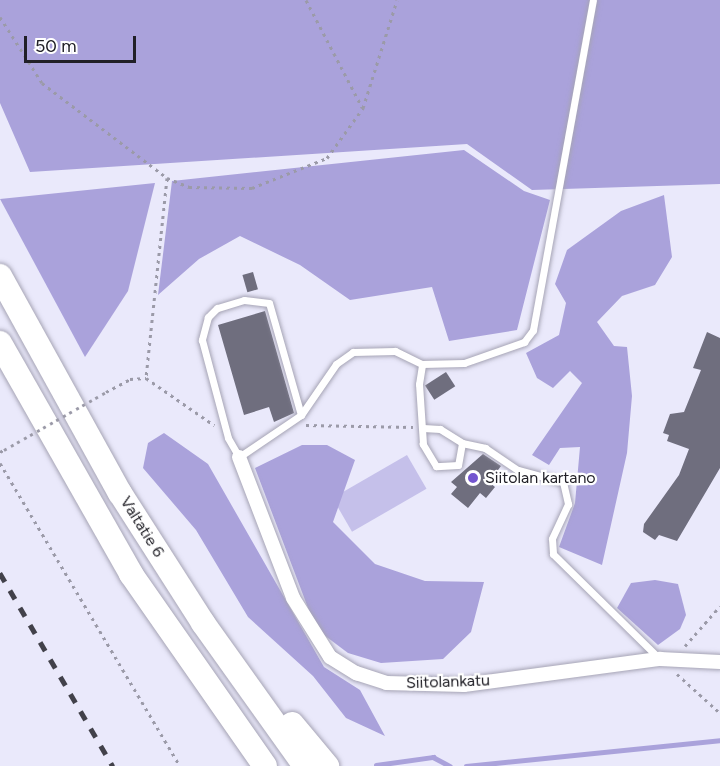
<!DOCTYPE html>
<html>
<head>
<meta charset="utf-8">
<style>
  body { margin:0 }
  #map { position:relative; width:720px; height:766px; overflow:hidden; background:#eae9fb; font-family:Figtree,sans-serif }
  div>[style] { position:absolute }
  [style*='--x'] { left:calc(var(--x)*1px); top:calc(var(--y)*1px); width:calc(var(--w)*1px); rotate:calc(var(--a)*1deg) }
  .green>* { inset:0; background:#c5c0ea; transform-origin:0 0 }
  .forest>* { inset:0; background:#aaa2db }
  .stream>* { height:4.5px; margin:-2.25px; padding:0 2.25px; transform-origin:2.25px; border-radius:2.25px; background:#aaa2db }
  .building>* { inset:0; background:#6f6e7e; transform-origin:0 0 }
  .path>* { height:3px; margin-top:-1.5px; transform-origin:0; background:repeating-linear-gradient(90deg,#9b9aa8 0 3px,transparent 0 7.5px) }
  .roads { filter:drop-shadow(0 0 2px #a6a4b5) drop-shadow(0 0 2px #a6a4b5) }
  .service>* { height:7px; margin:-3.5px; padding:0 3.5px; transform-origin:3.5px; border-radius:3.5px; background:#fff }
  .minor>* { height:14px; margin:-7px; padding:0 7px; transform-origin:7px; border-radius:7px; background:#fff }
  .motorway>* { height:24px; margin:-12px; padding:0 12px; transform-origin:12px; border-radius:12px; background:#fff }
  .rail>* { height:4.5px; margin-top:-2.25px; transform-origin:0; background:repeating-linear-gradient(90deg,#42414a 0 10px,transparent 0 20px) }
  .path-bridge>* { height:3px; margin-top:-1.5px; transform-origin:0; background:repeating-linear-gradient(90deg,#9b9aa8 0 3px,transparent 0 7.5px) }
  .dots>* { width:16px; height:16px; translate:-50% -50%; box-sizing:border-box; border:3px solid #fff; border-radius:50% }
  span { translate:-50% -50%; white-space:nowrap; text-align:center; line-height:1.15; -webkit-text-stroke:4.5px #fff; paint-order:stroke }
  .poi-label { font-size:16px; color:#212027 }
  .left { translate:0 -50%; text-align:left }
  .street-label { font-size:16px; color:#212027 }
  .scale { position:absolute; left:24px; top:36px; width:112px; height:27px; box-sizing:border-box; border:3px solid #212027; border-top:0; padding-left:8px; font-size:18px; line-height:21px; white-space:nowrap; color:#212027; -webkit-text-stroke:4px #fff; paint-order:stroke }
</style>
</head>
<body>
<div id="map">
  <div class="green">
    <i style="left:407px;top:455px;width:39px;height:86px;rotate:60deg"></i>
  </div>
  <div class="forest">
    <i style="clip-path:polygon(0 0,720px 0,720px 184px,532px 190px,467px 144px,30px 172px,0 103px)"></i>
    <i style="clip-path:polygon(464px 150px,524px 191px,550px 200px,517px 330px,449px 341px,432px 287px,350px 300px,300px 265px,240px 236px,199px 259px,158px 295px,172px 181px)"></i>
    <i style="clip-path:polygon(155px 183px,128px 291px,85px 357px,0 199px)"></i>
    <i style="clip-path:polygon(664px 195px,672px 257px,655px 285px,622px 296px,597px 322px,614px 346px,627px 347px,632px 396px,627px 453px,602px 565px,559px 547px,575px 503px,580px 447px,560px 448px,549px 465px,532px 455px,582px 383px,570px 371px,553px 388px,537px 378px,526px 353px,559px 335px,566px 303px,555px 284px,567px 250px,621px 211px)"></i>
    <i style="clip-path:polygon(164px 433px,208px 464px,324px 667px,360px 690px,385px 736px,346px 718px,313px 676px,248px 617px,196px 530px,143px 468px,148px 443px)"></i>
    <i style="clip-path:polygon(302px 445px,327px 445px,355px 460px,333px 522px,375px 564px,425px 581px,484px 582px,471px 632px,443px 659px,381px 663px,348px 653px,316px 629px,255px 468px)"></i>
    <i style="clip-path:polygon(655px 580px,678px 584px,686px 615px,680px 629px,658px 645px,617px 608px,631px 583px)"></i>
  </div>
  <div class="stream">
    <i style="--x:376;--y:765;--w:58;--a:-8"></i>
    <i style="--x:433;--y:757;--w:19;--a:28"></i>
    <i style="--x:466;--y:766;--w:255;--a:-5.8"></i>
  </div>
  <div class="building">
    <i style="left:253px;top:272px;width:18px;height:11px;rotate:74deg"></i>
    <i style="clip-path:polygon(265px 311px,294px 413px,274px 422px,269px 407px,244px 415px,218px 325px)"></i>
    <i style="clip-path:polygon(707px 332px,720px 338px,720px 468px,677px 541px,659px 535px,655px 540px,643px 532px,644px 524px,679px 475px,689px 449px,667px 441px,669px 435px,663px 433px,670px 414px,684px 412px,701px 370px,693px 368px)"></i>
    <i style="left:446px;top:372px;width:17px;height:25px;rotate:57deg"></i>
    <i style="clip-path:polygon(483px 454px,501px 466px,489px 482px,495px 487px,486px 498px,480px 493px,468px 508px,451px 494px,457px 487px,451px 482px)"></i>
  </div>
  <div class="path">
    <i style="--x:306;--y:0;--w:121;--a:62.4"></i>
    <i style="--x:0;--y:17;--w:78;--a:57.5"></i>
    <i style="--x:42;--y:83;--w:157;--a:37.2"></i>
    <i style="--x:167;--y:178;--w:201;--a:96"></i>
    <i style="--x:167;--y:178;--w:24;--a:22"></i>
    <i style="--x:189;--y:187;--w:63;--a:0.9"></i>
    <i style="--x:252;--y:188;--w:81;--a:-21.8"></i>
    <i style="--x:327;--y:158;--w:62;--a:-54.2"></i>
    <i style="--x:363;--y:108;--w:113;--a:-72.5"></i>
    <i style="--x:106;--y:392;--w:27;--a:-28"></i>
    <i style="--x:130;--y:379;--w:16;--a:-4"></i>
    <i style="--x:146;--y:378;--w:83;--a:34.7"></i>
    <i style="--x:306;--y:425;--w:107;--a:1.1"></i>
    <i style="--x:0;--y:452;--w:4;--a:-27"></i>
    <i style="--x:0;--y:463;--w:352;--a:59.3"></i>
    <i style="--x:685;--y:646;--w:53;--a:-48.8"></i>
    <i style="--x:677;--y:674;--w:58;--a:42.2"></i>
  </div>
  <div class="roads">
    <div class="service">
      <i style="--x:301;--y:415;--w:116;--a:-105.9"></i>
      <i style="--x:269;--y:303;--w:25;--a:-173"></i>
      <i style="--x:244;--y:300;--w:28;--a:163"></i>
      <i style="--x:217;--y:308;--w:13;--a:135"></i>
      <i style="--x:208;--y:317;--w:24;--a:105"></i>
      <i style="--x:202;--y:340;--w:101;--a:75.1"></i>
      <i style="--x:228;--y:438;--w:22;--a:60"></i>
      <i style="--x:239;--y:457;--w:75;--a:-34.1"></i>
      <i style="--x:301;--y:415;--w:62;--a:-55.5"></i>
      <i style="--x:336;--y:364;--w:21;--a:-35"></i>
      <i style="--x:353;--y:352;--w:42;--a:-1.4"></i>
      <i style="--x:395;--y:351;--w:30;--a:26"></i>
      <i style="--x:423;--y:428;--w:17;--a:3"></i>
      <i style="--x:440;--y:429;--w:26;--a:32"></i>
      <i style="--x:462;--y:443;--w:22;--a:100"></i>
      <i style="--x:458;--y:465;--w:22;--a:177"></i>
      <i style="--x:436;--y:466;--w:26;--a:-121"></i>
      <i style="--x:423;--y:444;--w:60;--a:-93.8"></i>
      <i style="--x:419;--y:384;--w:20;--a:-81"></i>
      <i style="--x:422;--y:364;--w:42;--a:-1.4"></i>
      <i style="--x:464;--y:363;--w:64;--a:-19.3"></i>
      <i style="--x:524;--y:342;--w:15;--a:-53"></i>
      <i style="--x:533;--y:330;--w:335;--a:-79.7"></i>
      <i style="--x:462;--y:443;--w:24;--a:12"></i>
      <i style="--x:485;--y:448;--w:40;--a:34"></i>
      <i style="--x:518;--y:470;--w:47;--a:14.9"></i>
      <i style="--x:563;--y:482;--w:23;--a:77"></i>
      <i style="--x:568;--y:504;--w:38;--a:115"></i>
      <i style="--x:552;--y:539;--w:15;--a:86"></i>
      <i style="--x:553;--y:554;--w:150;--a:44.5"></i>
    </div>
    <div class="minor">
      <i style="--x:239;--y:457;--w:151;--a:69"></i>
      <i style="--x:293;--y:598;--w:70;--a:57.9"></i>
      <i style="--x:330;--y:657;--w:31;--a:32"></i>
      <i style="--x:356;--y:673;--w:32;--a:18"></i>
      <i style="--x:386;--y:683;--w:78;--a:1.5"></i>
      <i style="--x:464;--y:685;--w:198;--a:-7.6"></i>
      <i style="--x:660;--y:659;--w:60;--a:2.9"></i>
    </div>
    <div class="motorway">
      <i style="--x:0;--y:276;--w:248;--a:61.1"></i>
      <i style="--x:120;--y:493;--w:154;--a:57.4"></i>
      <i style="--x:203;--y:623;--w:176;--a:54.5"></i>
      <i style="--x:0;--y:343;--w:266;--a:60.4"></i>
      <i style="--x:131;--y:574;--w:234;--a:55.1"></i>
      <i style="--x:292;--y:724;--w:55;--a:50.2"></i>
    </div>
  </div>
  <div class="rail">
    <i style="--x:0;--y:573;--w:224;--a:59.7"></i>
  </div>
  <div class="path-bridge">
    <i style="--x:4;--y:450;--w:117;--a:-29.6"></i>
  </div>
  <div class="dots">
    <i style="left:473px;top:478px;background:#7355cf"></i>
  </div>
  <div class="poi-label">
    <span class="left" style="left:485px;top:478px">Siitolan kartano</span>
  </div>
  <div class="street-label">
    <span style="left:142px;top:527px;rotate:58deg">Valtatie 6</span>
    <span style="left:448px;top:682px;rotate:-2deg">Siitolankatu</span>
  </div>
  <div class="scale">50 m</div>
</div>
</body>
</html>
